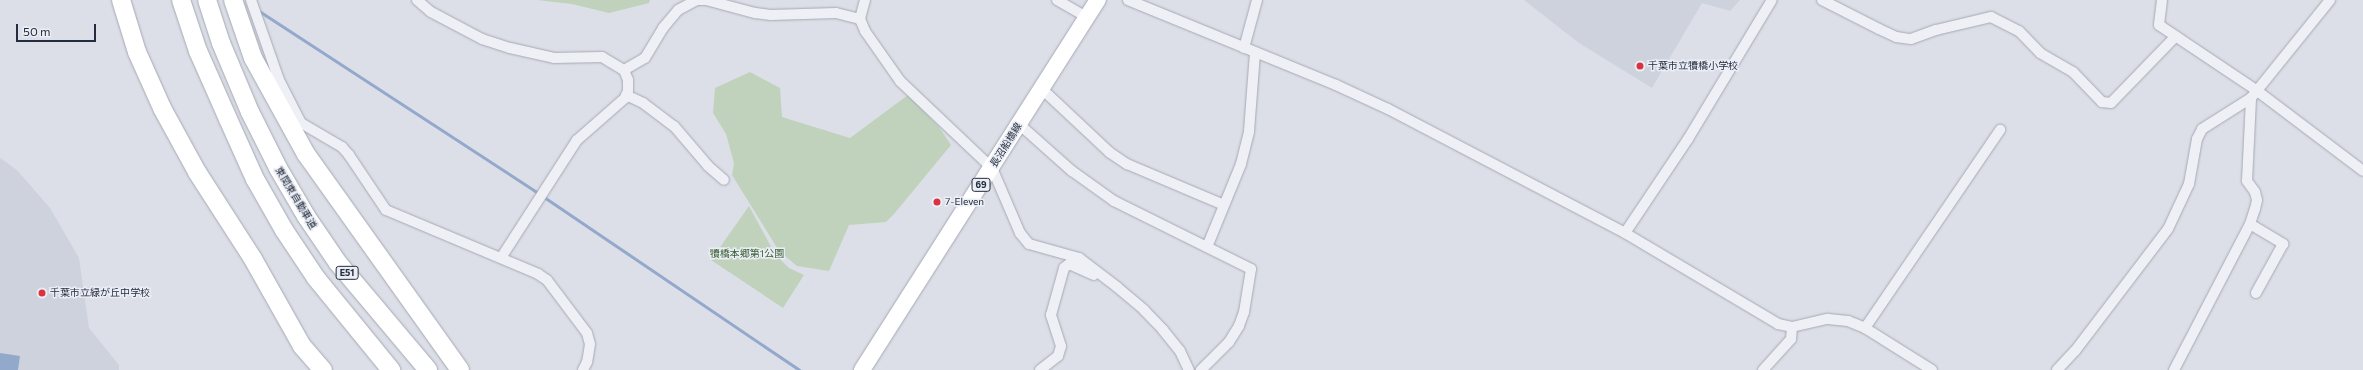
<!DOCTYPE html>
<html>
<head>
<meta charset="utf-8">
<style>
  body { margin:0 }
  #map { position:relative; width:2363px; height:370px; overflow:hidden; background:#dcdfe7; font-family:Commissioner,"Noto Sans JP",sans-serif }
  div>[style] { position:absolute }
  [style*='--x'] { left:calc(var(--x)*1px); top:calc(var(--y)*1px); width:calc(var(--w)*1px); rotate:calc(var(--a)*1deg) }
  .built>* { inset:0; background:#cdd2dd }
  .green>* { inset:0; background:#c0d2bc }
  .water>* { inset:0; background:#93a9cb }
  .stream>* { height:3px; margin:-1.5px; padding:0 1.5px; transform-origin:1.5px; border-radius:1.5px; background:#93a9cb }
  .roads { filter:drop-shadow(0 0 1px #a5a9b5) drop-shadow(0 0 1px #a5a9b5) }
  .street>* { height:10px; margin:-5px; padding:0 5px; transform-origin:5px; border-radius:5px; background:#eef0f5 }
  .primary>* { height:16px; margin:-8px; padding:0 8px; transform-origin:8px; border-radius:8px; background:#fff }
  .highway>* { height:18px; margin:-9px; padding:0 9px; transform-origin:9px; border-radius:9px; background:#fff }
  .dots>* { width:11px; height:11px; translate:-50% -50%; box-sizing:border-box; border:2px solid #ebeef5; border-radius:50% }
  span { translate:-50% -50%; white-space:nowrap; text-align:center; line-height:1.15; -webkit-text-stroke:3px #ebeef5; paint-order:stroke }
  .shield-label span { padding:1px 3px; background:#ebeef5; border:1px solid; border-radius:3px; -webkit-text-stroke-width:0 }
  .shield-label { font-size:9px; color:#242c3f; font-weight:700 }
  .poi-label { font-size:10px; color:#242c3f }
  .left { translate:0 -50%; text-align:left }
  .street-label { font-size:10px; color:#242c3f }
  .park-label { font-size:10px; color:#355c30 }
  .scale { position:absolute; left:16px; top:24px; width:80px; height:18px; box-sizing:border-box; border:2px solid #242c3f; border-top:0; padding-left:5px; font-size:12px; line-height:14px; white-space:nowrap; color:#242c3f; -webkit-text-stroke:3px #ebeef5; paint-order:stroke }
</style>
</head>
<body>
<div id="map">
  <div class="built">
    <i style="clip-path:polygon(1524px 0,1740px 0,1730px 11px,1702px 3px,1652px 88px,1579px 43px)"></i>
    <i style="clip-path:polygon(0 158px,17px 170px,50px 208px,79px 258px,89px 328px,119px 365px,119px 370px,0 370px)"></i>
  </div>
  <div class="green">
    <i style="clip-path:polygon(537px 0,650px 0,649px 3px,609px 13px,572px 4px)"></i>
    <i style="clip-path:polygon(750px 72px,780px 88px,782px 117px,850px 138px,908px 95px,939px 127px,951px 145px,894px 214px,886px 222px,849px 225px,829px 271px,797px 266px,779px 251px,732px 175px,734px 163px,726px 134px,713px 113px,715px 88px)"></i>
    <i style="clip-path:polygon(749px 206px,775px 254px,789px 268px,804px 275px,783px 308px,711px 260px)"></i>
  </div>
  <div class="water">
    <i style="clip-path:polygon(0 353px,20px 356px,18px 370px,0 370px)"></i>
  </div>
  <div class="stream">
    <i style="--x:259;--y:11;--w:330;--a:33.1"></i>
    <i style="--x:535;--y:191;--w:319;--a:34.1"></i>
  </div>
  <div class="roads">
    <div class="street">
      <i style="--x:251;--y:0;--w:85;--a:70.7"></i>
      <i style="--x:279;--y:80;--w:48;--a:62.9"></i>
      <i style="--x:301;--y:123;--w:48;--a:30.3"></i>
      <i style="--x:342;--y:147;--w:11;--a:49"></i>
      <i style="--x:349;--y:155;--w:66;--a:56.1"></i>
      <i style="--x:386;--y:210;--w:165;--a:22.8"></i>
      <i style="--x:538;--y:274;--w:11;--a:34"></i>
      <i style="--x:547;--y:280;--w:66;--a:53"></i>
      <i style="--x:587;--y:333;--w:11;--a:75"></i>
      <i style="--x:590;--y:344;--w:18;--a:99"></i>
      <i style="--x:587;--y:362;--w:9;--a:117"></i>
      <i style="--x:417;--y:0;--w:18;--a:41"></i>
      <i style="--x:431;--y:12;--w:58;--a:27.9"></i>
      <i style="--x:482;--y:39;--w:29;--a:18"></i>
      <i style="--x:510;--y:48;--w:45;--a:12.8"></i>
      <i style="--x:554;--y:58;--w:48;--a:-1.2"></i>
      <i style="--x:602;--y:57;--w:26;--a:31"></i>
      <i style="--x:624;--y:70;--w:11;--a:68"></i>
      <i style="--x:628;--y:80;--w:11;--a:90"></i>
      <i style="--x:628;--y:91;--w:8;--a:113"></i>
      <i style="--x:625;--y:98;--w:64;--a:138.8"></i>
      <i style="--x:577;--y:140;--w:140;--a:122.8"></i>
      <i style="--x:698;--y:0;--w:8;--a:0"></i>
      <i style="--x:706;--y:0;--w:51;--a:14.9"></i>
      <i style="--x:755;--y:13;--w:16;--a:7"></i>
      <i style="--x:771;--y:15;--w:65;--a:-1.8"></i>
      <i style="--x:836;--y:13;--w:25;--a:14"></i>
      <i style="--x:865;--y:0;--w:20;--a:105"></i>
      <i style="--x:860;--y:19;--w:13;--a:67"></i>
      <i style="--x:865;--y:31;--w:61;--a:55"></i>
      <i style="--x:900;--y:81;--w:127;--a:43.4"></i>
      <i style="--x:992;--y:168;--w:71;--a:66.7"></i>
      <i style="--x:1020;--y:233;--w:14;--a:51"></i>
      <i style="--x:1029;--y:244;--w:52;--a:15.6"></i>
      <i style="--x:1079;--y:258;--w:48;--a:37.3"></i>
      <i style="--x:1117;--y:287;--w:35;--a:40"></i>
      <i style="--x:1144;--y:310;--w:28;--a:46"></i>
      <i style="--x:1163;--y:330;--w:27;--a:51"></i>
      <i style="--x:1180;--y:351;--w:21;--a:65"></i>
      <i style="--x:1057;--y:0;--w:34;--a:30"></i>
      <i style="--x:1128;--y:0;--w:225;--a:22.2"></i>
      <i style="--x:1336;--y:85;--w:57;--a:24.8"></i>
      <i style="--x:1388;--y:109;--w:267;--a:27.6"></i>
      <i style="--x:1625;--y:233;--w:178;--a:30.7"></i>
      <i style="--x:1778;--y:324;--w:14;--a:12"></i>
      <i style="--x:1792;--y:327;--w:37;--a:-13"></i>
      <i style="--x:1828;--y:319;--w:20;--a:6"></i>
      <i style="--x:1848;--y:321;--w:18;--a:22"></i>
      <i style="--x:1865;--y:328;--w:79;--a:32.1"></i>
      <i style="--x:1822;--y:0;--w:64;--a:27"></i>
      <i style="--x:1879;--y:29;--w:19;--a:25"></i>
      <i style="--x:1896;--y:37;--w:15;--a:8"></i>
      <i style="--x:1911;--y:39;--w:27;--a:-20"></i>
      <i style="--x:1936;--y:30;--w:57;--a:-13.3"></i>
      <i style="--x:1991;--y:17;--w:31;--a:27"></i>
      <i style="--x:2019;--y:31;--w:30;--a:46"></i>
      <i style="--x:2040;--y:53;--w:38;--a:30"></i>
      <i style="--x:2073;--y:72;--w:42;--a:46"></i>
      <i style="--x:2102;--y:102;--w:9;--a:6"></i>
      <i style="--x:2111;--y:103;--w:93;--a:-45.9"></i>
      <i style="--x:2162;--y:0;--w:25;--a:97"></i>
      <i style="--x:2159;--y:25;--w:117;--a:33.8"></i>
      <i style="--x:2256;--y:90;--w:134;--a:37.1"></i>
      <i style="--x:1244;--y:48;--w:50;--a:-74.8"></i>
      <i style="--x:624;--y:70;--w:24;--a:-30"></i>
      <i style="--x:645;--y:58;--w:35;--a:-59"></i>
      <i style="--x:663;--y:28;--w:23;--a:-50"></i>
      <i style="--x:678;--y:10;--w:21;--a:-28"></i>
      <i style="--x:1042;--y:89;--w:92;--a:43.2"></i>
      <i style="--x:1109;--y:152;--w:22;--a:34"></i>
      <i style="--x:1127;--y:164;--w:105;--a:22.9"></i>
      <i style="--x:626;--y:95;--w:19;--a:25"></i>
      <i style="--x:643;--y:103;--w:39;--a:37"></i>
      <i style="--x:674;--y:126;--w:52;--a:49.6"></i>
      <i style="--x:708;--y:166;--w:21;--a:41"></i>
      <i style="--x:1019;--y:124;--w:71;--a:41.6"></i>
      <i style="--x:1072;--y:171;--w:52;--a:35.5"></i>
      <i style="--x:1114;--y:201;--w:153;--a:26.4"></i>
      <i style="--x:1251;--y:269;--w:44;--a:99.2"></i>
      <i style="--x:1244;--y:312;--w:15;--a:110"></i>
      <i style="--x:1239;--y:326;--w:19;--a:122"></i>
      <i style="--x:1229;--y:342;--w:40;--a:135"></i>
      <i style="--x:2250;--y:224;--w:39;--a:31"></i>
      <i style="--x:2283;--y:244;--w:56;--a:118.9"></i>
      <i style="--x:1625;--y:233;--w:113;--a:-56.2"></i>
      <i style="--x:1688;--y:139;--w:162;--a:-58.9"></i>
      <i style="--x:1207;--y:247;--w:90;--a:-67.7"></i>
      <i style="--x:1241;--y:164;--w:34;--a:-76"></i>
      <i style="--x:1249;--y:131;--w:78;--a:-85.6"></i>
      <i style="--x:1865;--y:328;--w:240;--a:-55.7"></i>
      <i style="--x:1040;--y:370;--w:23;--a:-38"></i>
      <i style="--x:1058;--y:356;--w:10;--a:-73"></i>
      <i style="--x:1061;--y:346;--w:33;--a:-108"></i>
      <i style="--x:1051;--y:315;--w:49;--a:-74.5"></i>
      <i style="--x:1064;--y:268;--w:6;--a:-39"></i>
      <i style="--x:1069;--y:264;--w:27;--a:24"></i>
      <i style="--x:1763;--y:370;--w:42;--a:-47.9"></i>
      <i style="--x:1791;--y:339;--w:12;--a:-85"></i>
      <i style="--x:2057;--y:370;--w:26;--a:-47"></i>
      <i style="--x:2075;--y:351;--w:153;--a:-52.7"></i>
      <i style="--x:2168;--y:229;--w:50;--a:-65"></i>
      <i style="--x:2189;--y:184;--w:46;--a:-79.9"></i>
      <i style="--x:2197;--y:139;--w:11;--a:-63"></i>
      <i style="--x:2202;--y:129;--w:58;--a:-32.3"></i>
      <i style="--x:2174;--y:370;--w:165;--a:-62.5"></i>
      <i style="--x:2250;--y:224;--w:16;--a:-72"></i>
      <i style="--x:2255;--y:209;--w:9;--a:-77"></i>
      <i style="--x:2257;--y:200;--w:8;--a:-104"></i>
      <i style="--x:2255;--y:192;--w:14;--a:-126"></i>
      <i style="--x:2247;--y:181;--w:83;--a:-87.2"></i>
      <i style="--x:2251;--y:98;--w:126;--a:-51.1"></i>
    </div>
    <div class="primary">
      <i style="--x:862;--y:370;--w:439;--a:-57.5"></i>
    </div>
    <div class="highway">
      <i style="--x:121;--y:0;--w:54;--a:72.9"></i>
      <i style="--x:137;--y:52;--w:61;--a:65.9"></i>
      <i style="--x:162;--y:108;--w:73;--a:61.3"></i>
      <i style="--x:197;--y:172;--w:103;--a:57.2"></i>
      <i style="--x:253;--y:259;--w:100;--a:60.6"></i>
      <i style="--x:302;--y:346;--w:32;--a:49"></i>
      <i style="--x:181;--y:0;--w:54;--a:71.6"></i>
      <i style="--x:198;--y:51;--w:74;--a:66.2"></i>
      <i style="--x:228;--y:119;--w:66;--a:65.8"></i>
      <i style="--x:255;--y:179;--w:59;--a:60.4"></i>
      <i style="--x:284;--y:230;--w:58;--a:56.3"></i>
      <i style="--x:316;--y:278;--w:119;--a:50.8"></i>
      <i style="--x:207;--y:0;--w:45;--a:72"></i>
      <i style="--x:221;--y:43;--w:75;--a:67.2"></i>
      <i style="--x:250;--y:112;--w:63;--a:63.4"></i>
      <i style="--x:278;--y:168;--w:56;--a:59.7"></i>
      <i style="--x:306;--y:216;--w:57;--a:55.8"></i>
      <i style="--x:338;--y:263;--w:140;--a:49.9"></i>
      <i style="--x:233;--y:0;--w:61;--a:71"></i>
      <i style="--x:253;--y:58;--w:110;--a:61.1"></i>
      <i style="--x:306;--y:154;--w:265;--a:54.5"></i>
    </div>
  </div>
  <div class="dots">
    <i style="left:1640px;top:66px;background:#da333f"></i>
    <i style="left:937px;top:202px;background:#da333f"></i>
    <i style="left:42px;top:293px;background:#da333f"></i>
  </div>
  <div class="shield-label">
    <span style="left:981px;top:185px">69</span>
    <span style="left:347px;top:273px">E51</span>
  </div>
  <div class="poi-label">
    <span class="left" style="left:1648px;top:66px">千葉市立犢橋小学校</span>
    <span class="left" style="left:945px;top:202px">7-Eleven</span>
    <span class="left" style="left:50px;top:293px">千葉市立緑が丘中学校</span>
  </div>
  <div class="street-label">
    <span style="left:1006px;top:145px;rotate:-58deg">長沼船橋線</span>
    <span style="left:296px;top:198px;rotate:59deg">東関東自動車道</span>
  </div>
  <div class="park-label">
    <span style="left:747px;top:254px">犢橋本郷第1公園</span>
  </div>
  <div class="scale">50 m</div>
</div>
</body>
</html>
